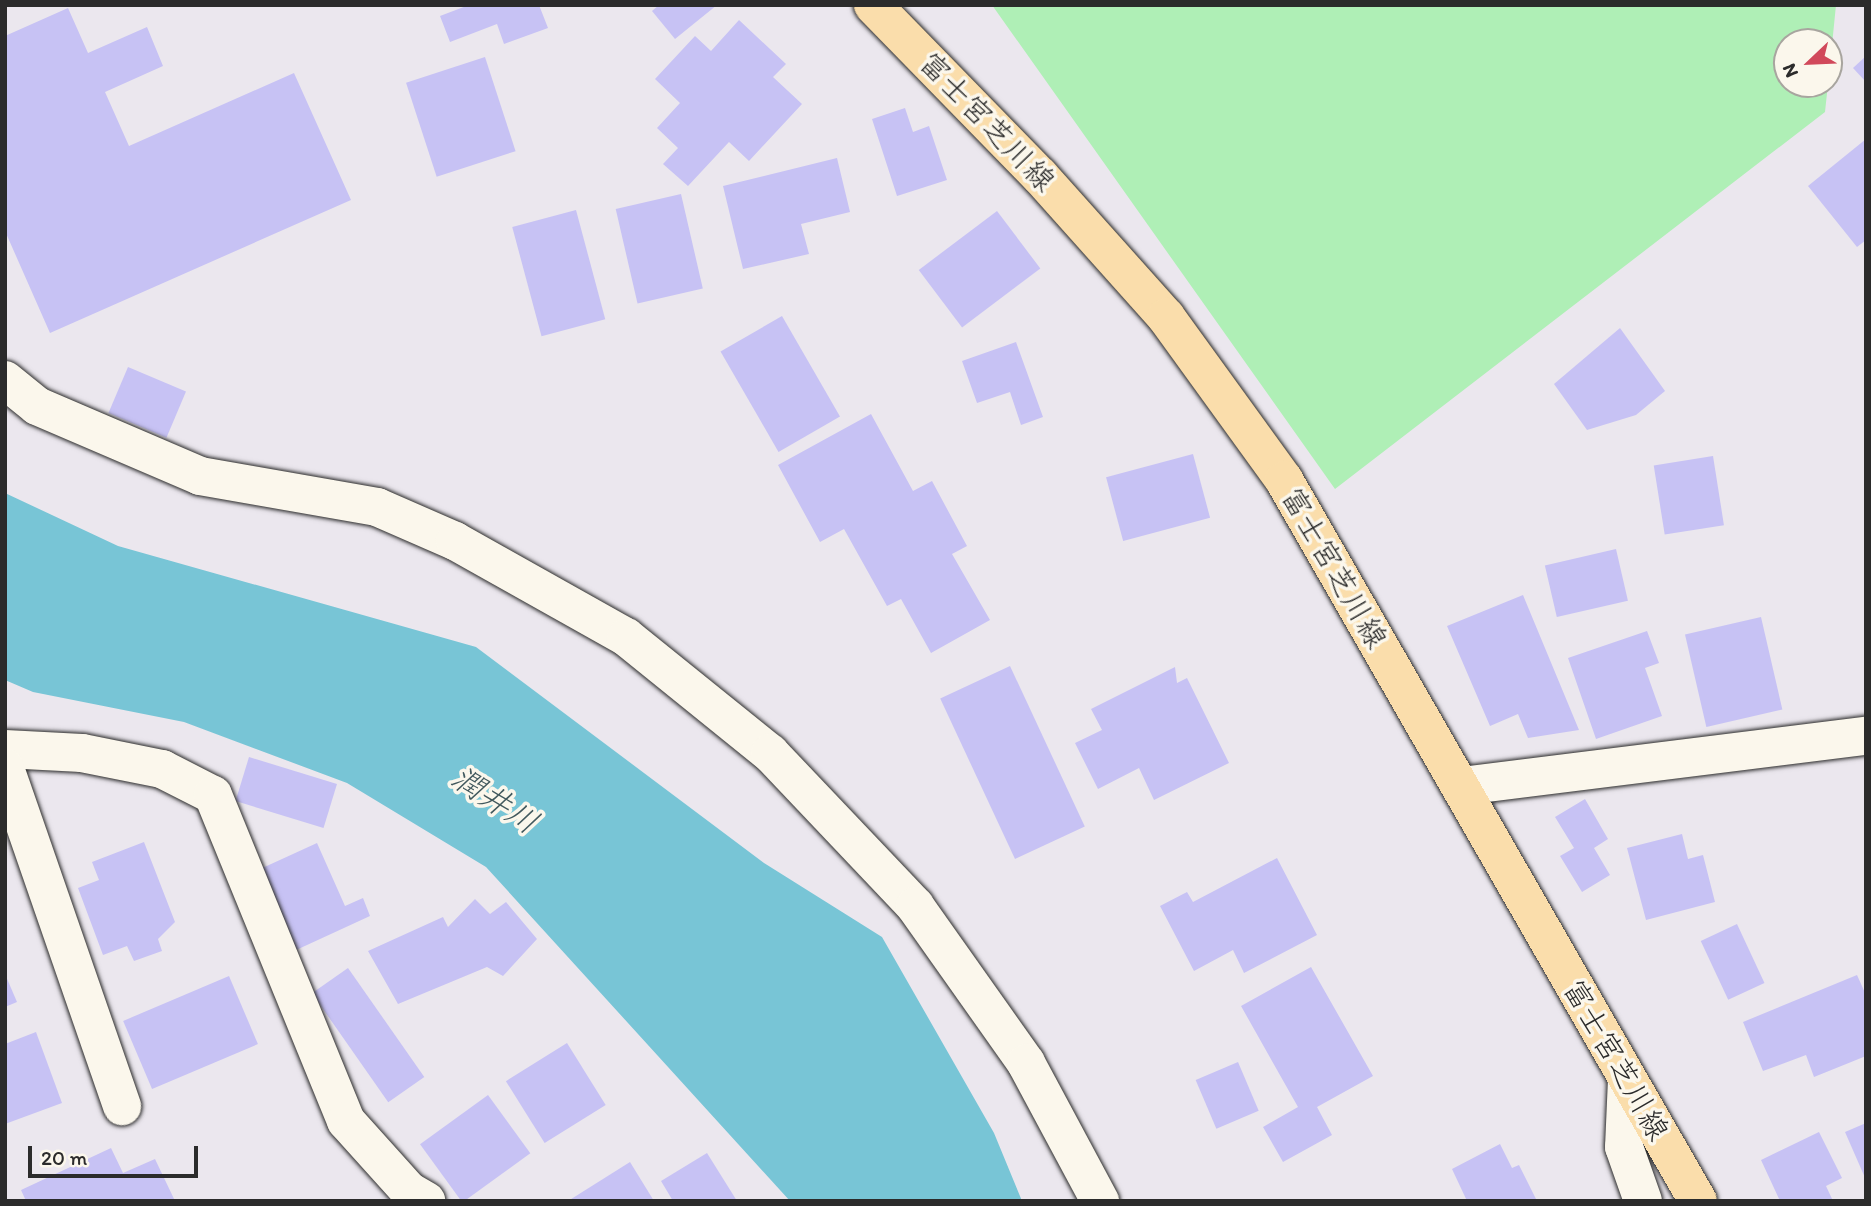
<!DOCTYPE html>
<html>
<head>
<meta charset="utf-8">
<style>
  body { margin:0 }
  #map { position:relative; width:1871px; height:1206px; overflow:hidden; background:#ebe7ee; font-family:Itim,"Klee One",sans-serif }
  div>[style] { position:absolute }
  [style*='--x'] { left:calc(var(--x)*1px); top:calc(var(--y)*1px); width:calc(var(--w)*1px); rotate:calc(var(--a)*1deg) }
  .green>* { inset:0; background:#afefb6 }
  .water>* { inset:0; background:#78c5d6 }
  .building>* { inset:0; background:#c7c2f4; transform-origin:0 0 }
  .roads { filter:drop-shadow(0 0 2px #2b2b2b) drop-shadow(0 0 2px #2b2b2b) }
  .minor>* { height:38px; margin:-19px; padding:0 19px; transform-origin:19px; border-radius:19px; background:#fbf7ec }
  .primary>* { height:38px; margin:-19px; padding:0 19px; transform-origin:19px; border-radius:19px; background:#faddab }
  span { translate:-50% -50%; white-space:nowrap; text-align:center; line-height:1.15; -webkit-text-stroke:7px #fbf7ec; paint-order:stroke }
  .street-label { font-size:30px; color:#2b2b2b }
  .water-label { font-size:32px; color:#42595e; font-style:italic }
  .frame { position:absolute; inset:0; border:7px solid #2b2b2b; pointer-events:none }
  .north { position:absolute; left:1773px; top:28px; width:70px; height:70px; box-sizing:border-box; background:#fbf7ec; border:2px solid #a8a59f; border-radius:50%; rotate:247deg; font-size:19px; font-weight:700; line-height:28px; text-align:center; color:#2b2b2b }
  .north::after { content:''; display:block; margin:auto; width:24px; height:32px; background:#d1495b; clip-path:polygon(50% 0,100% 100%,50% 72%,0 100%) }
  .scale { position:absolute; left:28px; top:1146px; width:170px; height:32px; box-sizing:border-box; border:4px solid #2b2b2b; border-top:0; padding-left:9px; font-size:21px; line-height:24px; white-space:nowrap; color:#2b2b2b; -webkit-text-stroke:5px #fbf7ec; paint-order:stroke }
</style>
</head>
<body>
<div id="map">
  <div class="green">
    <i style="clip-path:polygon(992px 5px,1836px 5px,1829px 75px,1829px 42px,1787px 42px,1787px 84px,1828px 84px,1825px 112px,1335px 489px)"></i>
  </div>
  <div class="water">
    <i style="clip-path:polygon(5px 493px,118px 546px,476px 647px,764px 863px,882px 937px,994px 1133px,1022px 1201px,790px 1201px,486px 867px,347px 783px,184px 722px,33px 692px,5px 680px)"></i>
  </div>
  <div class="building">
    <i style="clip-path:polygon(469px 5px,539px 5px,548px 28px,504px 44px,497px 24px,450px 42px,440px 16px)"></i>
    <i style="clip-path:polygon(659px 5px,717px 5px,675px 39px,652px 11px)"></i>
    <i style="clip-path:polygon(68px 8px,88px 53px,147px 27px,163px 66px,105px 92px,129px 146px,294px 73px,351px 200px,50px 333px,5px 231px,5px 36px)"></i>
    <i style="clip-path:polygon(739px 20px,786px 64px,773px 77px,802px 104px,749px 161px,729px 142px,688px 186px,663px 164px,678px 148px,657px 128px,680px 103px,655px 79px,695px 36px,711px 51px)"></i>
    <i style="clip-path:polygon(1866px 56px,1866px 82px,1853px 68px)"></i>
    <i style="left:485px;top:57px;width:99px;height:83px;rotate:72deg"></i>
    <i style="clip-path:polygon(905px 108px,913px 132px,929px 126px,947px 180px,897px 196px,872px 119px)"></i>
    <i style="clip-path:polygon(1866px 139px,1866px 240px,1857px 247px,1808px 186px)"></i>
    <i style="clip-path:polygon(837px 158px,850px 212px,801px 224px,809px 254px,743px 269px,723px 186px)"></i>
    <i style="left:681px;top:194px;width:97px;height:67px;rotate:77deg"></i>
    <i style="left:576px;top:210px;width:113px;height:66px;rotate:75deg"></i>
    <i style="left:997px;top:211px;width:72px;height:98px;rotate:53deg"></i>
    <i style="left:782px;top:316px;width:116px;height:71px;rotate:60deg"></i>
    <i style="clip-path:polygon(1620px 328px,1665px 391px,1636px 415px,1587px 430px,1554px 384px)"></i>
    <i style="clip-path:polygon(1016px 342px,1043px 417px,1021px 425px,1010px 392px,977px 403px,962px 361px)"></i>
    <i style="left:128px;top:367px;width:63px;height:50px;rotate:23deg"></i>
    <i style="clip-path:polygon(871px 414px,913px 491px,932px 481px,967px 546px,952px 554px,990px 620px,931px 653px,901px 599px,887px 606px,844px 529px,820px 542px,778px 465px)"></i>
    <i style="left:1193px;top:454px;width:66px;height:90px;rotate:75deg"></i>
    <i style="left:1713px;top:456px;width:70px;height:60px;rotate:81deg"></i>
    <i style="left:1616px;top:549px;width:53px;height:73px;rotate:77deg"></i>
    <i style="clip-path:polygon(1523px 595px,1579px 730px,1528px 738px,1518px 714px,1490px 726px,1447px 626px)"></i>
    <i style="left:1761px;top:617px;width:95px;height:78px;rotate:77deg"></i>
    <i style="clip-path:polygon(1647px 631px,1659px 663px,1645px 668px,1662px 716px,1596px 739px,1568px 658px)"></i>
    <i style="left:1010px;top:666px;width:177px;height:77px;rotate:65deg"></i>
    <i style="clip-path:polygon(1175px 667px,1177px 683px,1187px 678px,1229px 763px,1154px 800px,1139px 768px,1098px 789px,1075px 743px,1102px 730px,1091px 709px)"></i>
    <i style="left:249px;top:757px;width:92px;height:46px;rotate:17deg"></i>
    <i style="clip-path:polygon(1585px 799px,1608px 839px,1594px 848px,1610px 875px,1582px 892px,1560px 856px,1574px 848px,1555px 817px)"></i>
    <i style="clip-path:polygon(1682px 834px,1688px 859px,1703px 855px,1715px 902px,1646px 920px,1627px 848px)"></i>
    <i style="clip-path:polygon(144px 842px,175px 922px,158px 939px,162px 951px,134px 961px,127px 946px,103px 955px,78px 888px,99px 880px,92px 862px)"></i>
    <i style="clip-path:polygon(317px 843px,345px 906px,363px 898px,370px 916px,294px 951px,258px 870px)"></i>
    <i style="clip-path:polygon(1277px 858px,1317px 935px,1244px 973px,1233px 950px,1194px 971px,1160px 906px,1187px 892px,1193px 902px)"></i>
    <i style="clip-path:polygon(475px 899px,490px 914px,506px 902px,537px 939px,503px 976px,487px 967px,398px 1004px,368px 951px,443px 917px,448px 927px)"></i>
    <i style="left:1737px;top:924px;width:65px;height:40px;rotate:65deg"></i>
    <i style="clip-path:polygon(1311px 967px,1373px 1076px,1317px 1107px,1332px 1135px,1283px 1162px,1263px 1127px,1298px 1107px,1241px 1006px)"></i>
    <i style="left:348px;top:968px;width:133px;height:44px;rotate:55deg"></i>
    <i style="clip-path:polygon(5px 974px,17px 1002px,5px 1007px)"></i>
    <i style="clip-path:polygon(1857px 975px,1866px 995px,1866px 1056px,1814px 1077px,1806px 1055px,1763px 1071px,1743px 1022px)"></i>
    <i style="left:229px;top:976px;width:74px;height:115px;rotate:67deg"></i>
    <i style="clip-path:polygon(36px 1032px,62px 1103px,5px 1124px,5px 1044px)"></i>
    <i style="left:567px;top:1043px;width:73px;height:72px;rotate:58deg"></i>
    <i style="left:1238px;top:1062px;width:53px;height:46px;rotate:67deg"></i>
    <i style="left:488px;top:1095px;width:72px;height:84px;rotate:54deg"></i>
    <i style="clip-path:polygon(1866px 1123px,1866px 1180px,1845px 1132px)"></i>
    <i style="clip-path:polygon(1819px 1132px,1842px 1178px,1826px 1186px,1833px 1201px,1780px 1201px,1761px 1160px)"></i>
    <i style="clip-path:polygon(1500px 1144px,1512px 1168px,1519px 1165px,1537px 1201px,1467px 1201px,1452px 1169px)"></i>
    <i style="clip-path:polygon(111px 1148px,123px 1173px,155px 1159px,175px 1201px,26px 1201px,21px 1190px)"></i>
    <i style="clip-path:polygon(707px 1153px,737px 1201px,673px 1201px,661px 1181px)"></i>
    <i style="clip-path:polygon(630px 1162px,654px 1201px,568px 1201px)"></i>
  </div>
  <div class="roads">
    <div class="minor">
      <i style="--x:5;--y:380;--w:41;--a:39.1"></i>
      <i style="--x:37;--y:406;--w:177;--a:23.2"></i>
      <i style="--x:200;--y:476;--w:180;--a:9.9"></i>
      <i style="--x:377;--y:507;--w:85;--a:23.6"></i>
      <i style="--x:455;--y:541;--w:196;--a:29.3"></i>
      <i style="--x:626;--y:637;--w:185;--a:38.9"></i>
      <i style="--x:770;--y:753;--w:211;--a:46.5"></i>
      <i style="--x:915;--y:906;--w:192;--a:54.7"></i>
      <i style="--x:1026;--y:1063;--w:157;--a:61.8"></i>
      <i style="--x:5;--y:749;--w:77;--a:3"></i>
      <i style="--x:82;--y:753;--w:82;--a:11.3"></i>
      <i style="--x:162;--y:769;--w:57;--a:27"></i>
      <i style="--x:213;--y:795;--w:352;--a:67.8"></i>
      <i style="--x:346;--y:1121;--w:94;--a:48"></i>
      <i style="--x:409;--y:1191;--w:20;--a:30"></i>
      <i style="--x:5;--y:768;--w:358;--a:70.9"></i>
      <i style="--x:1462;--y:786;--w:407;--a:-7.1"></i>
      <i style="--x:1627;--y:1079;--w:68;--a:92.5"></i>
      <i style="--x:1624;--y:1147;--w:57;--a:70.6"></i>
    </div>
    <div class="primary">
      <i style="--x:873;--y:5;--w:239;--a:45.7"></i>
      <i style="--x:1040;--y:176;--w:189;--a:48.2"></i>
      <i style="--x:1166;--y:317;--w:201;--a:54.1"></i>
      <i style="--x:1284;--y:480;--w:831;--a:60.14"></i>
    </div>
  </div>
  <div class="street-label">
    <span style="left:987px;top:122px;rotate:46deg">富士宮芝川線</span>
    <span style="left:1334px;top:568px;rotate:60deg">富士宮芝川線</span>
    <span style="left:1616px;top:1060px;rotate:60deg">富士宮芝川線</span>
  </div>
  <div class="water-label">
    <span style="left:495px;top:800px;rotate:33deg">潤井川</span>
  </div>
  <div class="frame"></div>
  <div class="north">N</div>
  <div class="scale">20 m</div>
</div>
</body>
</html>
